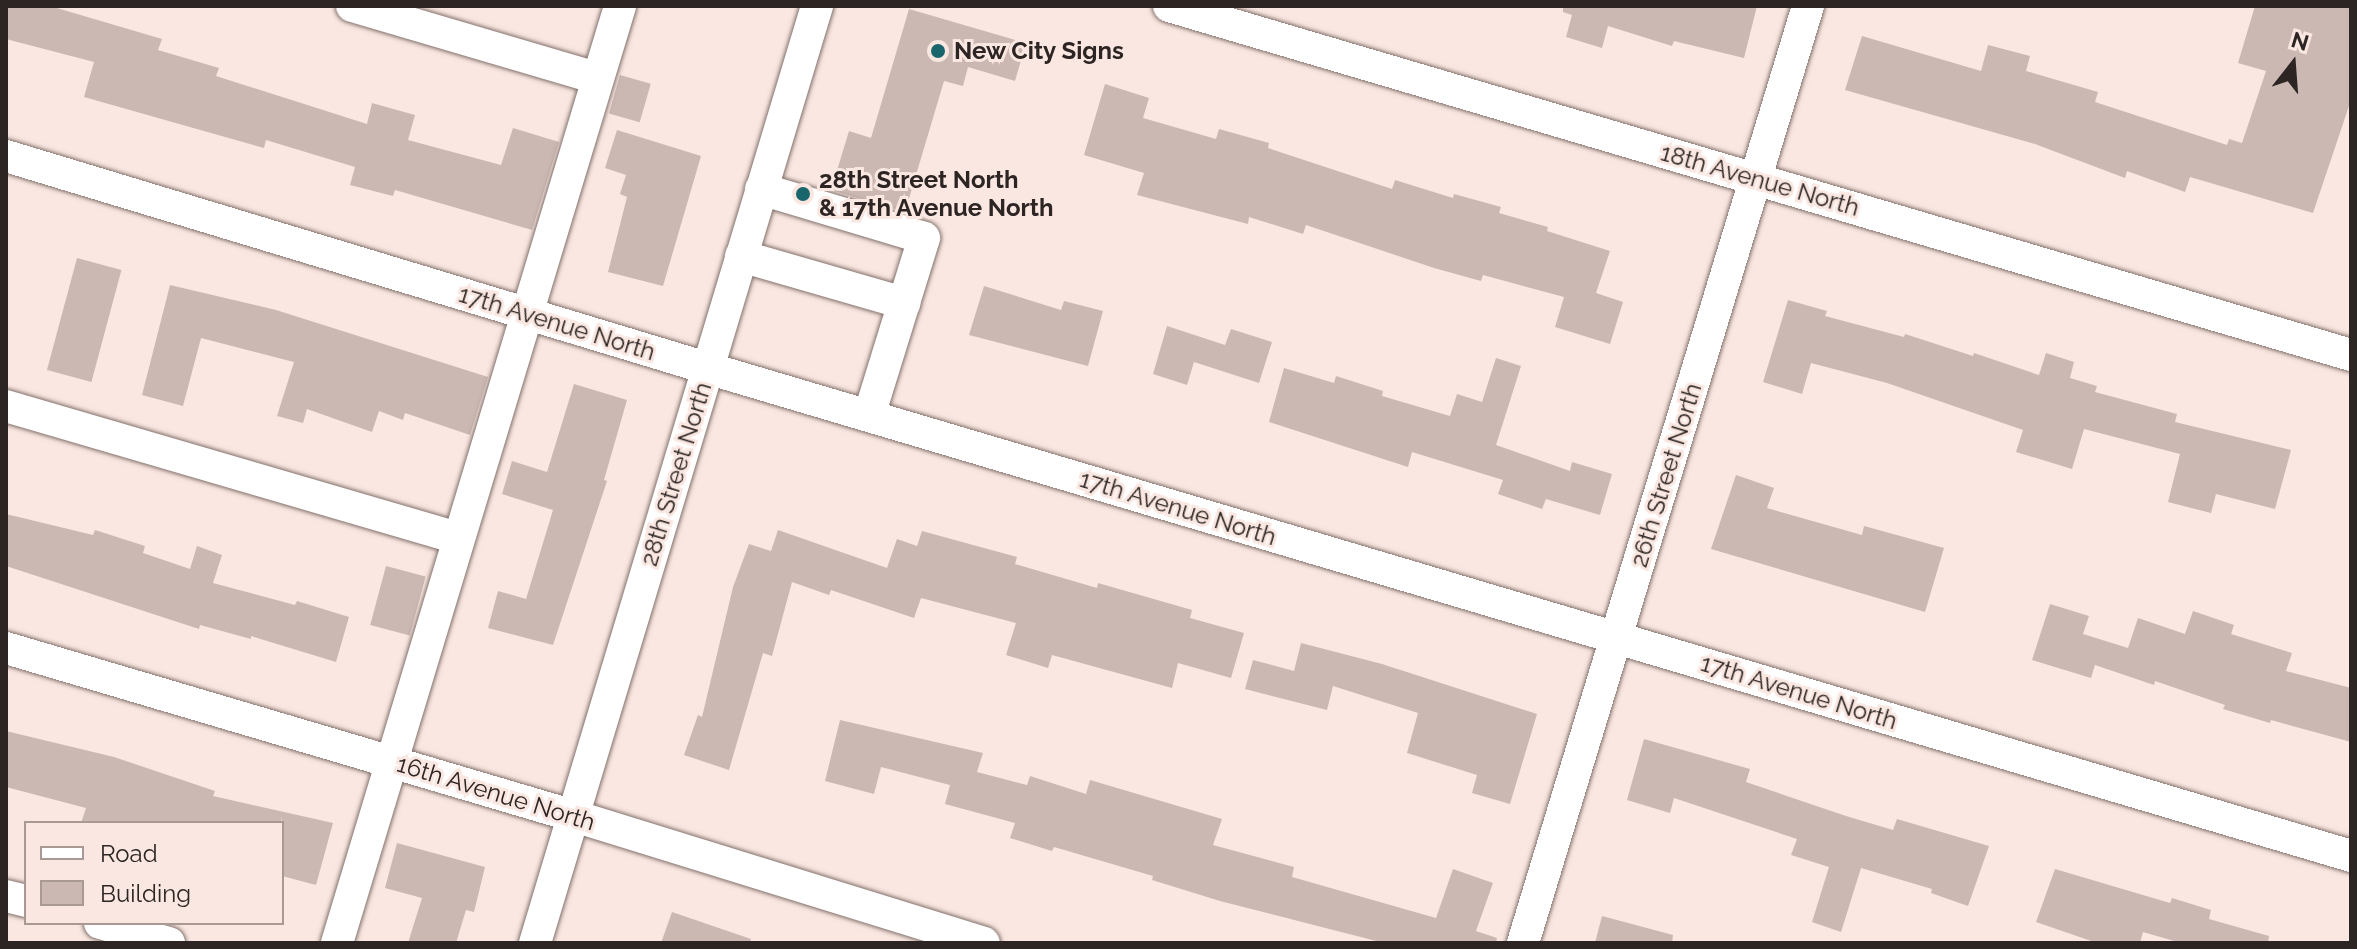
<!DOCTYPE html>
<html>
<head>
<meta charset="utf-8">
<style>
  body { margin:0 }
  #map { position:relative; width:2357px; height:949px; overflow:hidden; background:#fae7e1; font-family:Raleway,sans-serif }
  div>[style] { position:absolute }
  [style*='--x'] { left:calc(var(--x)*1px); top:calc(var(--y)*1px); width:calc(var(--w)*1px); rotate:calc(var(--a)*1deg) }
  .building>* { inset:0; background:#cbb8b3; transform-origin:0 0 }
  .roads { filter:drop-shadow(0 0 2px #82716c) drop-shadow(0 0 2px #82716c) }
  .minor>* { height:32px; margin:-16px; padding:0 16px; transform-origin:16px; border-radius:16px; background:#fff }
  .dots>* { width:22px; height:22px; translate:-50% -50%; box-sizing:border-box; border:4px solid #fae7e1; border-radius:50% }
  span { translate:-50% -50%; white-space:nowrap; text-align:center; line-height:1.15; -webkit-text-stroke:6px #fae7e1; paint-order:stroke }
  .poi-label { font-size:24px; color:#2c2523; font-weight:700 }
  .left { translate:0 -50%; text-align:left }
  .street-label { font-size:24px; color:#2c2523 }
  .frame { position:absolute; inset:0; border:8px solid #2c2523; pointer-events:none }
  .legend { position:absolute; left:24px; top:821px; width:260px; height:104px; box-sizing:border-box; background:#fae7e1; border:2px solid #a89995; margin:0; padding:10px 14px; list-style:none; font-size:24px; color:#2c2523 }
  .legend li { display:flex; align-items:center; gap:16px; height:40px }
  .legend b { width:40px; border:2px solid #a89995 }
  .north { position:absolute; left:2253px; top:24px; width:80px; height:80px; -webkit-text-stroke:6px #fae7e1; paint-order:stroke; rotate:17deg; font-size:22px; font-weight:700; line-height:32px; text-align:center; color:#2c2523 }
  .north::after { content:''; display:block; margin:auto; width:28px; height:36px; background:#2c2523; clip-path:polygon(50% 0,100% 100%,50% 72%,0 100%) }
</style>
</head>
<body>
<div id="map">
  <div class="building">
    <i style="clip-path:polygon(6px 6px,50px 6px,162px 39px,158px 50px,219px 68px,216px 76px,367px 124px,372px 103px,415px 115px,408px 140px,501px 165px,513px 128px,559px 142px,532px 230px,395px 190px,393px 196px,350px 185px,355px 167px,266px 140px,264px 148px,84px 97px,94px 62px,6px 39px)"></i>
    <i style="clip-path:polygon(1563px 6px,1757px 6px,1744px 58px,1674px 41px,1672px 46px,1608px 26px,1602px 48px,1566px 37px,1572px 15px,1563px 12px)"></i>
    <i style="clip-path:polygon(2255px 6px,2351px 6px,2351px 100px,2313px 213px,2190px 177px,2185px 192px,2127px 171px,2125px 178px,2035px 144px,1845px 90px,1862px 36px,1981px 71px,1988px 45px,2030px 56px,2026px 71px,2098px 92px,2095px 102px,2227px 145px,2229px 139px,2242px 143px,2266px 71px,2238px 63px)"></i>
    <i style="clip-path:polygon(909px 9px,1026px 43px,1015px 81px,968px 67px,963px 86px,944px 81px,905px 212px,831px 190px,849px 131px,871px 138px)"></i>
    <i style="left:620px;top:75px;width:32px;height:40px;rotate:16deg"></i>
    <i style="clip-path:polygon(1105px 84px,1149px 98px,1143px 118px,1216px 139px,1219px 129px,1269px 143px,1268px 148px,1392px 189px,1395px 180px,1453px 198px,1454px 194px,1501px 207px,1499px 213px,1548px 227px,1547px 231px,1610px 251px,1596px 293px,1623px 302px,1610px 344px,1555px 327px,1564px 297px,1483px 275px,1481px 281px,1434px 268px,1306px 225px,1303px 234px,1249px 217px,1248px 224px,1137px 195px,1144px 173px,1084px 155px)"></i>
    <i style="clip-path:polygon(617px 130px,701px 156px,663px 286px,608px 272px,627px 197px,620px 194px,626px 175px,605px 168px)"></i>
    <i style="left:77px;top:258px;width:46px;height:116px;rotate:15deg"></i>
    <i style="clip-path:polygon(170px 285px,276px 310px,488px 377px,470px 435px,405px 413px,403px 420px,379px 411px,372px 432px,307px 409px,303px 423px,277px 416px,294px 362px,201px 338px,183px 406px,142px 395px)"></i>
    <i style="clip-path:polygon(984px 286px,1061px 310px,1064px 301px,1103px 311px,1088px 366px,969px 335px)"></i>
    <i style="clip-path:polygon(1788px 300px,1827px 311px,1825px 316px,1904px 337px,1905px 334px,1973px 356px,1974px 353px,2039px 375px,2046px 353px,2074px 362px,2070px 378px,2097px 386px,2095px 392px,2177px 414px,2175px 422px,2291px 450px,2275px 509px,2216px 494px,2211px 513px,2168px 502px,2180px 454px,2084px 429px,2072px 469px,2016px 452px,2023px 430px,1887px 383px,1811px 363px,1802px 394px,1763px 382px)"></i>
    <i style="clip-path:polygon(1167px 326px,1225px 345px,1231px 329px,1272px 342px,1259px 383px,1194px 362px,1187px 385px,1153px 374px)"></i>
    <i style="clip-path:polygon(1496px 358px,1521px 366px,1496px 445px,1570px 471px,1572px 462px,1612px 474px,1600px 515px,1546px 499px,1542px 509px,1498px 494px,1503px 480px,1412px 452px,1408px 467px,1269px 422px,1284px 368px,1334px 383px,1336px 376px,1383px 391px,1382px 396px,1450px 416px,1457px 394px,1482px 402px)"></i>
    <i style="clip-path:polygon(574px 384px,627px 400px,604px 480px,607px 481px,553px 645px,488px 628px,498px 591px,526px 599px,553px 510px,502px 494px,512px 461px,547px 472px)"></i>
    <i style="clip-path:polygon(1736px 475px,1774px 488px,1767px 508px,1862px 535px,1864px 526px,1944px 548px,1925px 612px,1711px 549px)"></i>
    <i style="clip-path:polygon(6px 514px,93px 535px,95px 530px,145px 546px,143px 553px,190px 569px,197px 546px,222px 555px,213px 583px,295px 605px,297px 601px,349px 617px,336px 662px,251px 636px,251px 639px,200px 625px,199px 629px,6px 566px)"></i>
    <i style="clip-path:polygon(778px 530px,887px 568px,897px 539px,917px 546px,922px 531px,1017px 557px,1015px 564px,1097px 588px,1098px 583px,1192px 610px,1190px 618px,1244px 633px,1231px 678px,1178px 663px,1172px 688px,1052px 655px,1048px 668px,1006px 655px,1016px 623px,921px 598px,914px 618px,831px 590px,829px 595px,792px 582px,772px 656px,763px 653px,729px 770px,684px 755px,698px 715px,702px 717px,733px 587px,749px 544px,771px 551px)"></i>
    <i style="left:386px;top:566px;width:41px;height:61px;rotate:15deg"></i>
    <i style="clip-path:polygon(2050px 604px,2089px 616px,2083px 634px,2128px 648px,2138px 618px,2185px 634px,2193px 611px,2234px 625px,2231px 634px,2292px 653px,2286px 671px,2351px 688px,2351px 742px,2271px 720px,2270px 723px,2223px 709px,2225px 705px,2155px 681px,2154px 685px,2095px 665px,2091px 678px,2032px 660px)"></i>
    <i style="clip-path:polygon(1301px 643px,1382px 664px,1537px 714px,1510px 804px,1472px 793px,1477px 775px,1407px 753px,1418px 713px,1333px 686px,1327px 710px,1245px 689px,1253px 660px,1294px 671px)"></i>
    <i style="clip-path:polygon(840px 720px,983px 753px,977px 772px,1027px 785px,1030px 776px,1086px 794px,1090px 780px,1222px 819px,1213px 845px,1294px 867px,1292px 877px,1436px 918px,1453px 869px,1493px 883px,1476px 931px,1497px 938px,1496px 943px,1384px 943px,1220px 901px,1152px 880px,1153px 876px,1054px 847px,1052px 851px,1010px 838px,1015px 823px,945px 804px,950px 785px,881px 767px,874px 794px,825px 781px)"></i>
    <i style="clip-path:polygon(6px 731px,114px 757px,215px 791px,213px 796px,333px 823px,316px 885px,282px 876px,282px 817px,281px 823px,81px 823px,86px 808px,6px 787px)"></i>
    <i style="clip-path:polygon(1644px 739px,1750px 769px,1746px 782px,1846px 816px,1893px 830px,1897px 819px,1989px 846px,1968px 906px,1931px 893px,1932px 889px,1861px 868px,1841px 932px,1812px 922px,1829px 867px,1791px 855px,1797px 839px,1674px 798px,1670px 813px,1627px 800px)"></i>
    <i style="clip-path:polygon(397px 843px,485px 867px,474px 912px,466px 910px,456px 943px,408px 943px,422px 898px,385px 888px)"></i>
    <i style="clip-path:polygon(2055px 869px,2170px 903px,2172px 898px,2211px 910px,2209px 919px,2269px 936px,2268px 943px,2181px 943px,2143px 932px,2140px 943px,2097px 943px,2036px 922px)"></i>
    <i style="clip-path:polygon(672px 912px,751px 939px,750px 943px,661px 943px)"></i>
    <i style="clip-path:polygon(1602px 916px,1673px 935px,1672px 943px,1595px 943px)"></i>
  </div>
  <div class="roads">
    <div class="minor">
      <i style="--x:352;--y:6;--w:255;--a:16.4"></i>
      <i style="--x:1169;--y:6;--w:1232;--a:16.45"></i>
      <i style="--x:6;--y:156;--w:732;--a:16.83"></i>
      <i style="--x:707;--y:368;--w:1715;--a:16.53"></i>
      <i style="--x:761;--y:189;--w:170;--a:16.7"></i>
      <i style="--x:924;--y:238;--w:186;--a:107.2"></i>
      <i style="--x:741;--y:256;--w:170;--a:16.1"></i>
      <i style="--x:6;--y:406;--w:471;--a:16.3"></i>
      <i style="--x:6;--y:648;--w:592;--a:16.48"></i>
      <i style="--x:574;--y:816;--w:429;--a:17.2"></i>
      <i style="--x:6;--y:896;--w:21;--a:14"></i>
      <i style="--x:100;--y:923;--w:72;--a:16.2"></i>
      <i style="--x:337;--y:943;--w:979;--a:-73.19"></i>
      <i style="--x:535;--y:943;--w:979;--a:-73.25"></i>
      <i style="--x:1523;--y:943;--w:979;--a:-73.08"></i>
    </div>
  </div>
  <div class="dots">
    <i style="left:938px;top:51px;background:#19666c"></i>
    <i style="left:803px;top:194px;background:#19666c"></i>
  </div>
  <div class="poi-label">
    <span class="left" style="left:954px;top:51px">New City Signs</span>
    <span class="left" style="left:819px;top:194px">28th Street North<br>&amp; 17th Avenue North</span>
  </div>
  <div class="street-label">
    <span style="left:1760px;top:180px;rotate:16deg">18th Avenue North</span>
    <span style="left:557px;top:323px;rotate:17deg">17th Avenue North</span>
    <span style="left:676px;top:474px;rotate:-73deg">28th Street North</span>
    <span style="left:1666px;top:475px;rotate:-73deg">26th Street North</span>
    <span style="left:1178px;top:508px;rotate:17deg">17th Avenue North</span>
    <span style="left:1799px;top:692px;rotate:17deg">17th Avenue North</span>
    <span style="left:496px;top:793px;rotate:17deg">16th Avenue North</span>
  </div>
  <div class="frame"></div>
  <ul class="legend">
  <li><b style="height:10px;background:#fff"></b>Road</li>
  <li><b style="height:22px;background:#cbb8b3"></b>Building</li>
  </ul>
  <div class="north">N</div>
</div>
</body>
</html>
